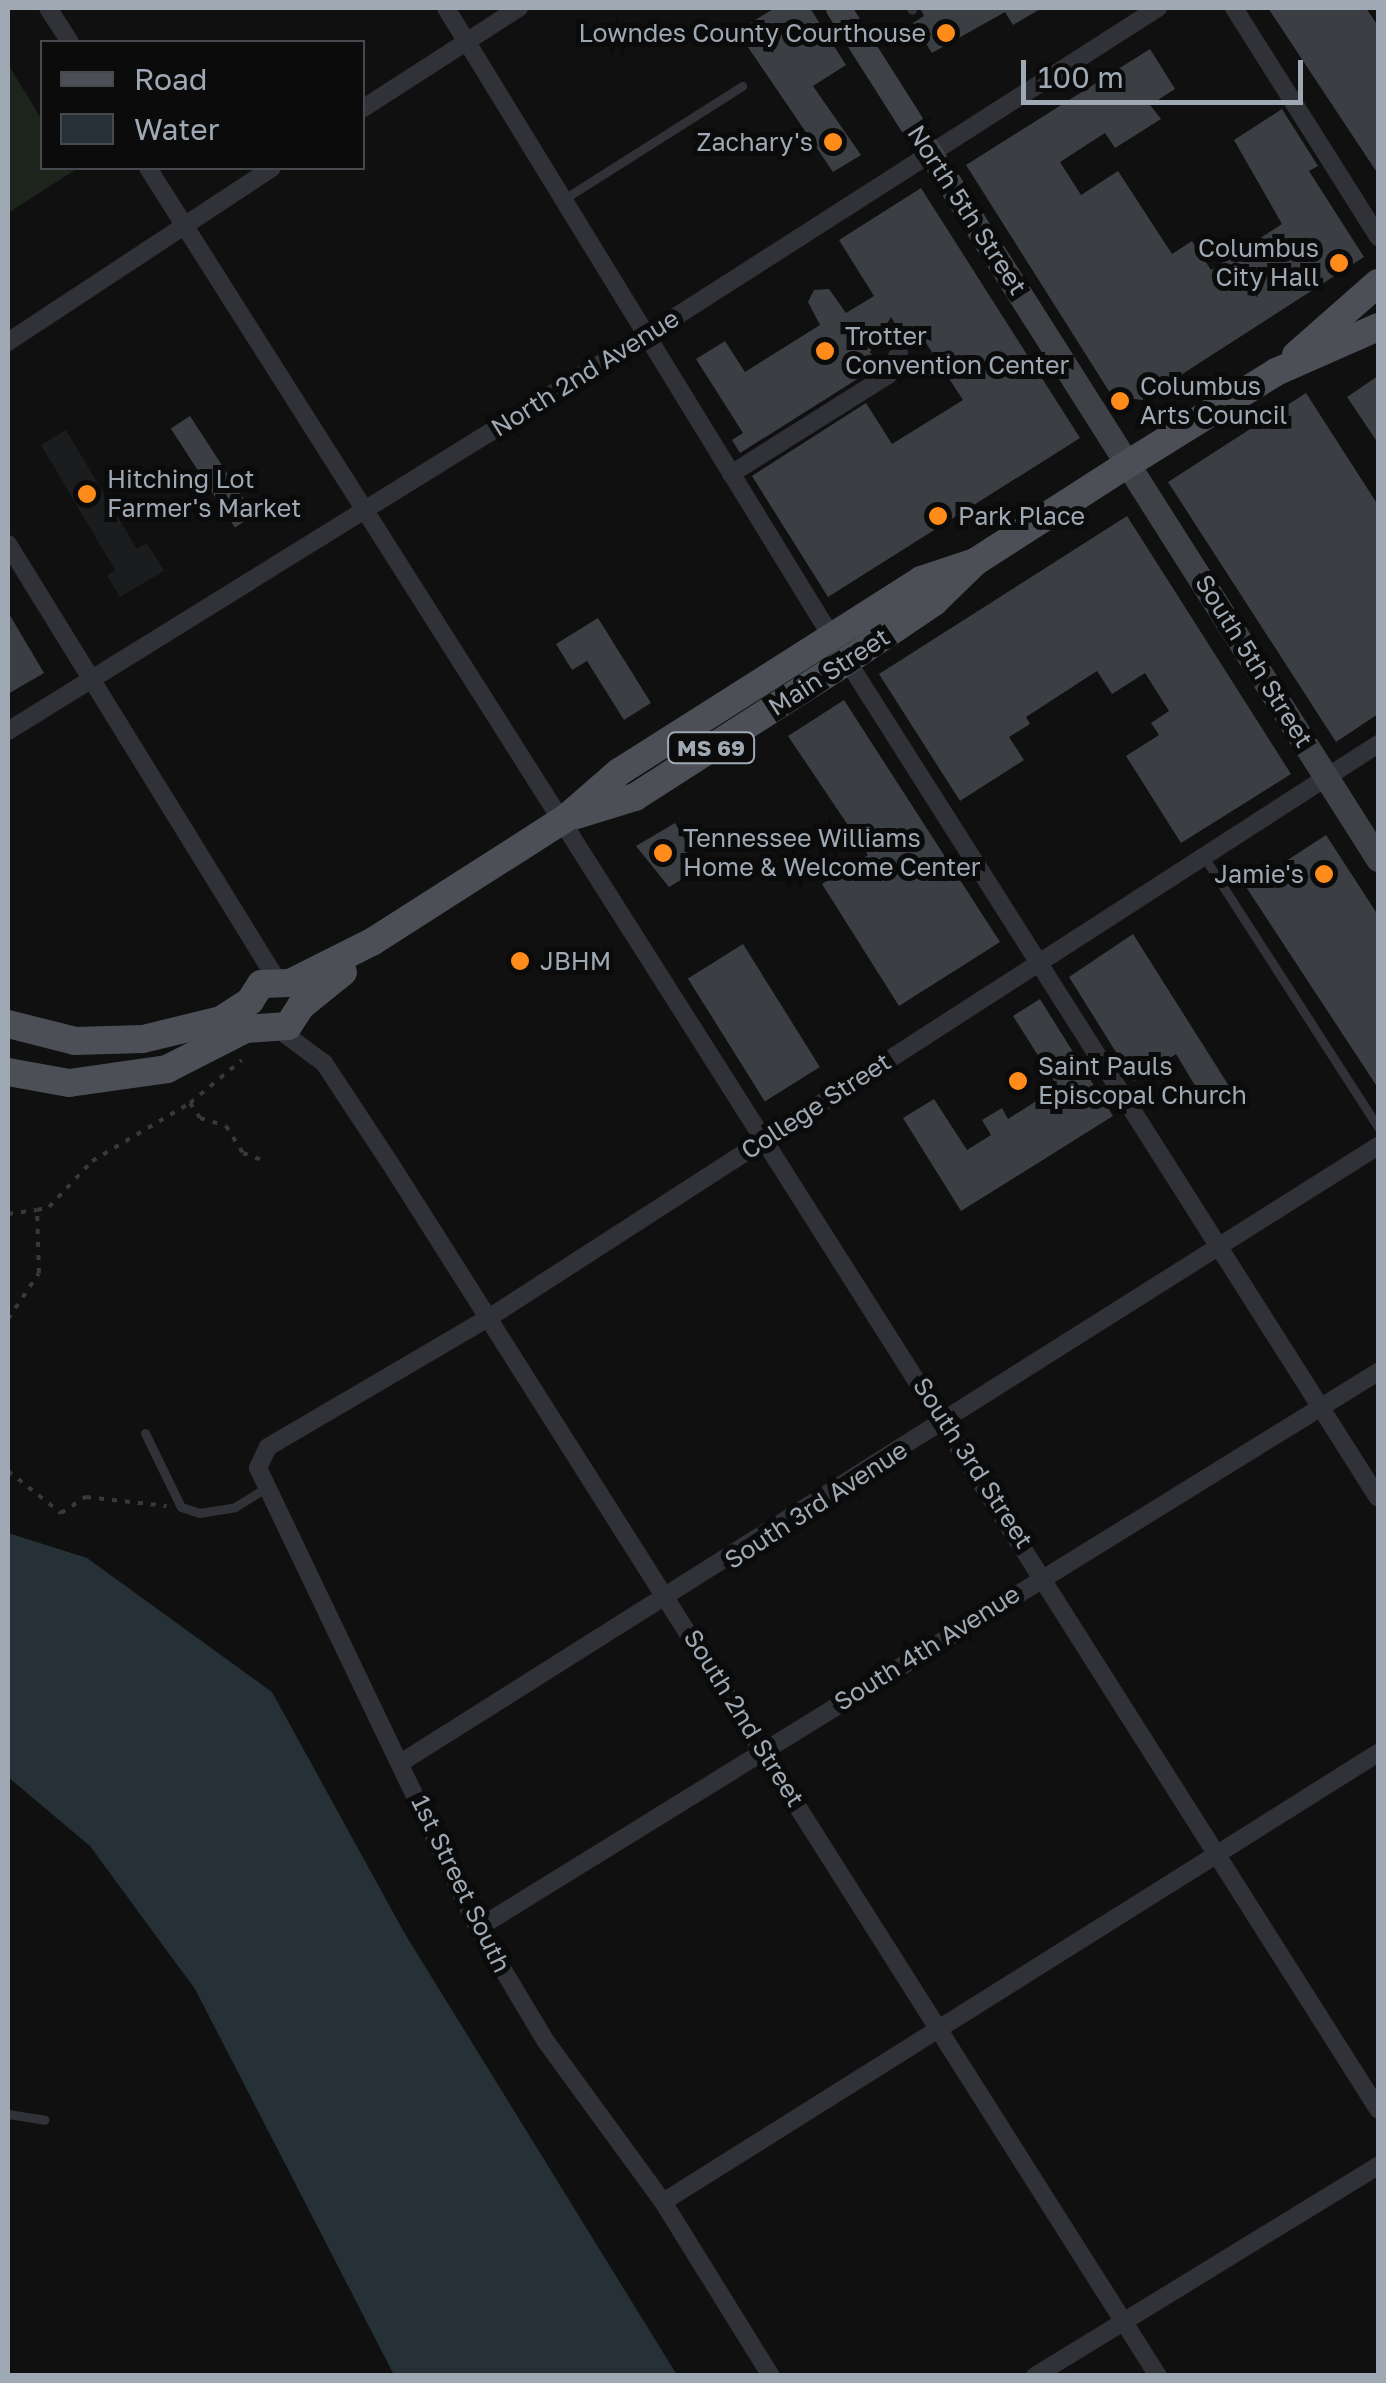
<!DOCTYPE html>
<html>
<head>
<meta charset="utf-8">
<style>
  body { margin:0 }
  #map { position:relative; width:1386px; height:2383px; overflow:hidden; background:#101011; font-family:"Golos Text",sans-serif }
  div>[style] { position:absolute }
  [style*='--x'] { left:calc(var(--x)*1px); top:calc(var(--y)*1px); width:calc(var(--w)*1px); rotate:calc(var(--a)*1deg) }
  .built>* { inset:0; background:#1b1c1e }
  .green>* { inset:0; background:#1c241c }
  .water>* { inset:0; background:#253136 }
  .building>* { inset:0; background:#3b3e42; transform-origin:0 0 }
  .path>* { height:4px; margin-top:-2px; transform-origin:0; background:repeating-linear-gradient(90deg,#36393e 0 5px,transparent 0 13px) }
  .lane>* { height:9px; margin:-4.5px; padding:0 4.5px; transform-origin:4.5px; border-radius:4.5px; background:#303237 }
  .street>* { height:18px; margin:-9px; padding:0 9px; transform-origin:9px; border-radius:9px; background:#303237 }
  .secondary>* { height:25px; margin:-12.5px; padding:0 12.5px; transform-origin:12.5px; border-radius:12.5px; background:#3e4247 }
  .primary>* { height:28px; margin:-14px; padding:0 14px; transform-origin:14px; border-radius:14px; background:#4c5056 }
  .dots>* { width:28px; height:28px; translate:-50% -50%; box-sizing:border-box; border:5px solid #0b0b0c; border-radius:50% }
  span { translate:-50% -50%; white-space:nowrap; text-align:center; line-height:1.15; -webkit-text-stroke:10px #0b0b0c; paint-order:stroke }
  .shield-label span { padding:2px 8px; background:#0b0b0c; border:2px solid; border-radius:8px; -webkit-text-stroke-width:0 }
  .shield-label { font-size:22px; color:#9fa9b4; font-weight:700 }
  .poi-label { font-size:25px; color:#9fa9b4 }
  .right { translate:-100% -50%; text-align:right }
  .left { translate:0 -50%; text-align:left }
  .street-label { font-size:25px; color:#9fa9b4 }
  .frame { position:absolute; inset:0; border:10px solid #9fa9b4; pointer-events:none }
  .legend { position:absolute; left:40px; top:40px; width:325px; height:130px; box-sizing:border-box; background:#0b0b0c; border:2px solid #464a4f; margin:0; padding:12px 18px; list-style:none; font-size:30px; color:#9fa9b4 }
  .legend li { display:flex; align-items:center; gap:20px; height:50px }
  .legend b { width:50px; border:2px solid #464a4f }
  .scale { position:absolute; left:1021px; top:60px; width:282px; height:45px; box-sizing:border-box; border:5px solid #9fa9b4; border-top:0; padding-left:12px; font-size:30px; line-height:35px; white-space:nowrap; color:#9fa9b4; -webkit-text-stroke:8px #0b0b0c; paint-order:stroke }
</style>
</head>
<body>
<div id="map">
  <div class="built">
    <i style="clip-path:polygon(66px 430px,137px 549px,147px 543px,164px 571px,120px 597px,107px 576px,115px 570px,41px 445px)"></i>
  </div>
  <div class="green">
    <i style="clip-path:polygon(8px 64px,42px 120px,42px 168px,75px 170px,8px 213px)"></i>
  </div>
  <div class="water">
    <i style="clip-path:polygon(8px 1533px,87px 1558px,272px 1692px,405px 1934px,677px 2375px,394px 2375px,195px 1989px,90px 1846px,8px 1777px)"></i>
  </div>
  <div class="building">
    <i style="clip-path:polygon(775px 8px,810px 8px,846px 65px,813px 86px,861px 155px,833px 172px,737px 31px)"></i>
    <i style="clip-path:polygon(920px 8px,1042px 8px,1013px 25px,1005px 12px,932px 53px,913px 23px,924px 16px)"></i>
    <i style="clip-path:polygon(1268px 8px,1366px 8px,1378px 26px,1378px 174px)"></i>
    <i style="clip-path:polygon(1150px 49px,1175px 89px,1150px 105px,1161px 119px,1115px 148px,1105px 133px,1060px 162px,1081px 195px,1118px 171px,1172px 254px,1192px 241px,1211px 270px,1282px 224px,1234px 140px,1282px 109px,1318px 166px,1309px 171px,1364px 257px,1142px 400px,1112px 396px,966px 165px)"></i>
    <i style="clip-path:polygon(921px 188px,1080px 438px,828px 597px,752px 476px,866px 403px,892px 444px,963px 400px,926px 343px,911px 350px,891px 317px,870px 352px,878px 366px,740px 453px,732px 440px,743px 433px,696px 359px,725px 341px,745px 372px,820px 325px,808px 302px,814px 290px,829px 289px,846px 313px,874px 296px,839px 240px)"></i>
    <i style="clip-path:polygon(1378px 376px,1378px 443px,1347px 397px)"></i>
    <i style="clip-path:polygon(1306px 393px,1378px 505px,1378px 714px,1336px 742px,1168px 482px)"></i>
    <i style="left:190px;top:416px;width:118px;height:23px;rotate:57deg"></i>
    <i style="clip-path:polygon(1127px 516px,1291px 774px,1181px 843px,1126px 756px,1159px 735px,1151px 723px,1169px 711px,1145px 673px,1112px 694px,1097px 671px,1026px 717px,1030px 724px,1009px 737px,1024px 760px,960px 801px,879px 674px)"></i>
    <i style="clip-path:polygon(8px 612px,44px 673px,8px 694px)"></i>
    <i style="clip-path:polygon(598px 618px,651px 703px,624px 720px,587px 661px,572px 670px,556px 644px)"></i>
    <i style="clip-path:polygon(844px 700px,1000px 942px,899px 1006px,822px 884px,868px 855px,788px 736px)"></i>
    <i style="clip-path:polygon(675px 823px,691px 850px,680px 856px,691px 874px,669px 887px,636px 846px)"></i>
    <i style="clip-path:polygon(1326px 835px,1378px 915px,1378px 1088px,1246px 887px)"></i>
    <i style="clip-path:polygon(1133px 934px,1229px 1086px,1205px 1102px,1176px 1054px,1134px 1081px,1069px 977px)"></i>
    <i style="left:743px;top:944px;width:145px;height:65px;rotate:58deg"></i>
    <i style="clip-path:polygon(1040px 999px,1113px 1116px,961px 1211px,903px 1118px,934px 1099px,967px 1150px,991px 1135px,982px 1120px,1002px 1108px,1008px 1119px,1058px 1087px,1013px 1016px)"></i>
  </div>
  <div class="path">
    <i style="--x:190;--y:1103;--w:18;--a:56"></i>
    <i style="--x:200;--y:1118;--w:27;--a:17"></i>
    <i style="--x:226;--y:1126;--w:32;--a:58"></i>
    <i style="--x:243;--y:1153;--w:20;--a:20"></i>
    <i style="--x:8;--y:1214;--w:29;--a:-8"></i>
    <i style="--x:8;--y:1281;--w:1;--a:90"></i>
    <i style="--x:8;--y:1319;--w:55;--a:-56"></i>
    <i style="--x:39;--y:1273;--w:63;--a:-91.8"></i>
    <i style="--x:37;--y:1210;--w:12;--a:-14"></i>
    <i style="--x:49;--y:1207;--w:63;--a:-46.9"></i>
    <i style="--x:92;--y:1161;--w:114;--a:-30.6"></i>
    <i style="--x:190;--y:1103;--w:67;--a:-39.6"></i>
    <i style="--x:8;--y:1471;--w:68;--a:38.4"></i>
    <i style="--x:61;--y:1513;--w:30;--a:-33"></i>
    <i style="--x:86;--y:1497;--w:81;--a:6.4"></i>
  </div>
  <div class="lane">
    <i style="--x:911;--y:8;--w:2;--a:63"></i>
    <i style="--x:564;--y:199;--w:211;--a:-32.4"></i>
    <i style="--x:1204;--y:857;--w:321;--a:57.2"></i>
    <i style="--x:145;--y:1433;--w:82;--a:64.1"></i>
    <i style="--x:181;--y:1507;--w:19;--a:18"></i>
    <i style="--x:199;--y:1513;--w:36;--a:-9"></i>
    <i style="--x:235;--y:1507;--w:38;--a:-32"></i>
    <i style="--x:8;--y:2114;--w:37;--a:9"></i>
  </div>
  <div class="street">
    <i style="--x:48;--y:8;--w:40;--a:57.1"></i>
    <i style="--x:446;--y:8;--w:706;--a:58.49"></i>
    <i style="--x:815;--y:610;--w:1051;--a:57.62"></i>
    <i style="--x:1234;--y:8;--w:271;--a:57.8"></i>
    <i style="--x:362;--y:109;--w:187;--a:-32.8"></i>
    <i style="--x:148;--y:168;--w:2298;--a:57.64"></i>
    <i style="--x:8;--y:342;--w:316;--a:-33.4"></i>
    <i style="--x:731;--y:474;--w:186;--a:-32.2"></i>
    <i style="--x:888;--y:375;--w:25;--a:-64"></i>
    <i style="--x:8;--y:544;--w:512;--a:58.33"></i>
    <i style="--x:8;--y:731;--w:752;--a:-31.79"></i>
    <i style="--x:647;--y:335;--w:607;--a:-32.62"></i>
    <i style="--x:278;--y:1029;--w:57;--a:36.5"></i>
    <i style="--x:324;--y:1063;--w:120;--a:56.6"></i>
    <i style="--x:390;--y:1163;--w:1436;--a:57.66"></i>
    <i style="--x:402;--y:1762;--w:1154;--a:-32.26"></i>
    <i style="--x:478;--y:1928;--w:1058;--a:-31.71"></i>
    <i style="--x:663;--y:2202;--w:844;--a:-32.13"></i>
    <i style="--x:771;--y:2376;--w:205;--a:-121.8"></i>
    <i style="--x:663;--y:2202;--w:200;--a:-126.1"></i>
    <i style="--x:545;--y:2040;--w:131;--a:-120.9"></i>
    <i style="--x:478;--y:1928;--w:510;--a:-115.56"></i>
    <i style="--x:258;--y:1468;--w:23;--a:-65"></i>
    <i style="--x:268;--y:1447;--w:257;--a:-30.4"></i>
    <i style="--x:490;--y:1317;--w:1057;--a:-32.83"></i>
    <i style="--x:1035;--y:2376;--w:402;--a:-31.5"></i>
  </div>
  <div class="secondary">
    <i style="--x:838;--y:8;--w:1008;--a:57.6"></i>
  </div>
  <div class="primary">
    <i style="--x:1296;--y:355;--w:109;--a:-41.3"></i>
    <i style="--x:576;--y:815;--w:62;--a:-17"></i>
    <i style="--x:635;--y:797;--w:252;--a:-32.7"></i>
    <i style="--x:847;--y:661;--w:105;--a:-34.1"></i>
    <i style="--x:934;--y:602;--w:57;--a:-44.3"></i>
    <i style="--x:975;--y:562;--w:185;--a:-32.7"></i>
    <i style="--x:1131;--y:462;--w:171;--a:-31.8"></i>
    <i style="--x:1276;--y:372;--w:111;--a:-23.8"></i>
    <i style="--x:8;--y:1024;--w:69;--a:14.2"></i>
    <i style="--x:75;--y:1041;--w:68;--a:-1.7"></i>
    <i style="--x:143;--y:1039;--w:80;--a:-13.7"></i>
    <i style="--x:221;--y:1020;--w:35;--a:-33"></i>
    <i style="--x:250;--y:1001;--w:20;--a:-57"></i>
    <i style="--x:261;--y:984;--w:29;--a:-2"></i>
    <i style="--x:290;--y:983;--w:92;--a:-26.6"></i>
    <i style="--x:372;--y:942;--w:230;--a:-32.6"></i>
    <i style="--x:566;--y:818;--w:70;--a:-41"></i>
    <i style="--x:619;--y:772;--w:358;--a:-32.4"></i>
    <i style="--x:921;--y:580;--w:57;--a:-18.4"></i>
    <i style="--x:8;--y:1072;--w:62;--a:10.2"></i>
    <i style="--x:69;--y:1083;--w:99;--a:-8.1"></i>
    <i style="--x:167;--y:1069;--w:88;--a:-27.1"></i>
    <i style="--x:245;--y:1029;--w:43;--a:-4"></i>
    <i style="--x:288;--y:1026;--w:24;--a:-57"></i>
    <i style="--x:301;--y:1006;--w:54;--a:-39"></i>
  </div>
  <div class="dots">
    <i style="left:946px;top:33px;background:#ff8c1a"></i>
    <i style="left:833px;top:142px;background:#ff8c1a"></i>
    <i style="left:1339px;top:263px;background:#ff8c1a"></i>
    <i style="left:825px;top:351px;background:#ff8c1a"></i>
    <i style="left:1120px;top:401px;background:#ff8c1a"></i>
    <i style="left:87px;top:494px;background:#ff8c1a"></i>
    <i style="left:938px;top:516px;background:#ff8c1a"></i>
    <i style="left:663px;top:853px;background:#ff8c1a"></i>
    <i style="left:1324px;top:874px;background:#ff8c1a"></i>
    <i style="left:520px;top:961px;background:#ff8c1a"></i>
    <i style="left:1018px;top:1081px;background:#ff8c1a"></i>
  </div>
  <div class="shield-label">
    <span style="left:711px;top:748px">MS 69</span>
  </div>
  <div class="poi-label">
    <span class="right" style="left:926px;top:33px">Lowndes County Courthouse</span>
    <span class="right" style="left:813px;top:142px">Zachary's</span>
    <span class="right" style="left:1319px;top:263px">Columbus<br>City Hall</span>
    <span class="left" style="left:845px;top:351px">Trotter<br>Convention Center</span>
    <span class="left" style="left:1140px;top:401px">Columbus<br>Arts Council</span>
    <span class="left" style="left:107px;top:494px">Hitching Lot<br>Farmer's Market</span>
    <span class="left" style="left:958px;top:516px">Park Place</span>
    <span class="left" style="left:683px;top:853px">Tennessee Williams<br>Home &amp; Welcome Center</span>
    <span class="right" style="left:1304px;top:874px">Jamie's</span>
    <span class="left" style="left:540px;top:961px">JBHM</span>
    <span class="left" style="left:1038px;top:1081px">Saint Pauls<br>Episcopal Church</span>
  </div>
  <div class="street-label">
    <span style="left:967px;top:210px;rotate:57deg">North 5th Street</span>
    <span style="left:585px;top:373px;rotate:-32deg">North 2nd Avenue</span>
    <span style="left:1254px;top:661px;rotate:58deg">South 5th Street</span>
    <span style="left:829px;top:672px;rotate:-33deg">Main Street</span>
    <span style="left:816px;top:1106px;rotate:-33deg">College Street</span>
    <span style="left:973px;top:1463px;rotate:57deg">South 3rd Street</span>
    <span style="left:816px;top:1505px;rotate:-33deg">South 3rd Avenue</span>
    <span style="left:927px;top:1648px;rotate:-32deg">South 4th Avenue</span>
    <span style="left:744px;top:1718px;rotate:58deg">South 2nd Street</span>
    <span style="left:461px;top:1884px;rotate:64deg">1st Street South</span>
  </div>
  <div class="frame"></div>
  <ul class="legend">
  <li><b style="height:12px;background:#4c5056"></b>Road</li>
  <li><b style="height:28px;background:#253136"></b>Water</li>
  </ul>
  <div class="scale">100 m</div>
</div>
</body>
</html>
